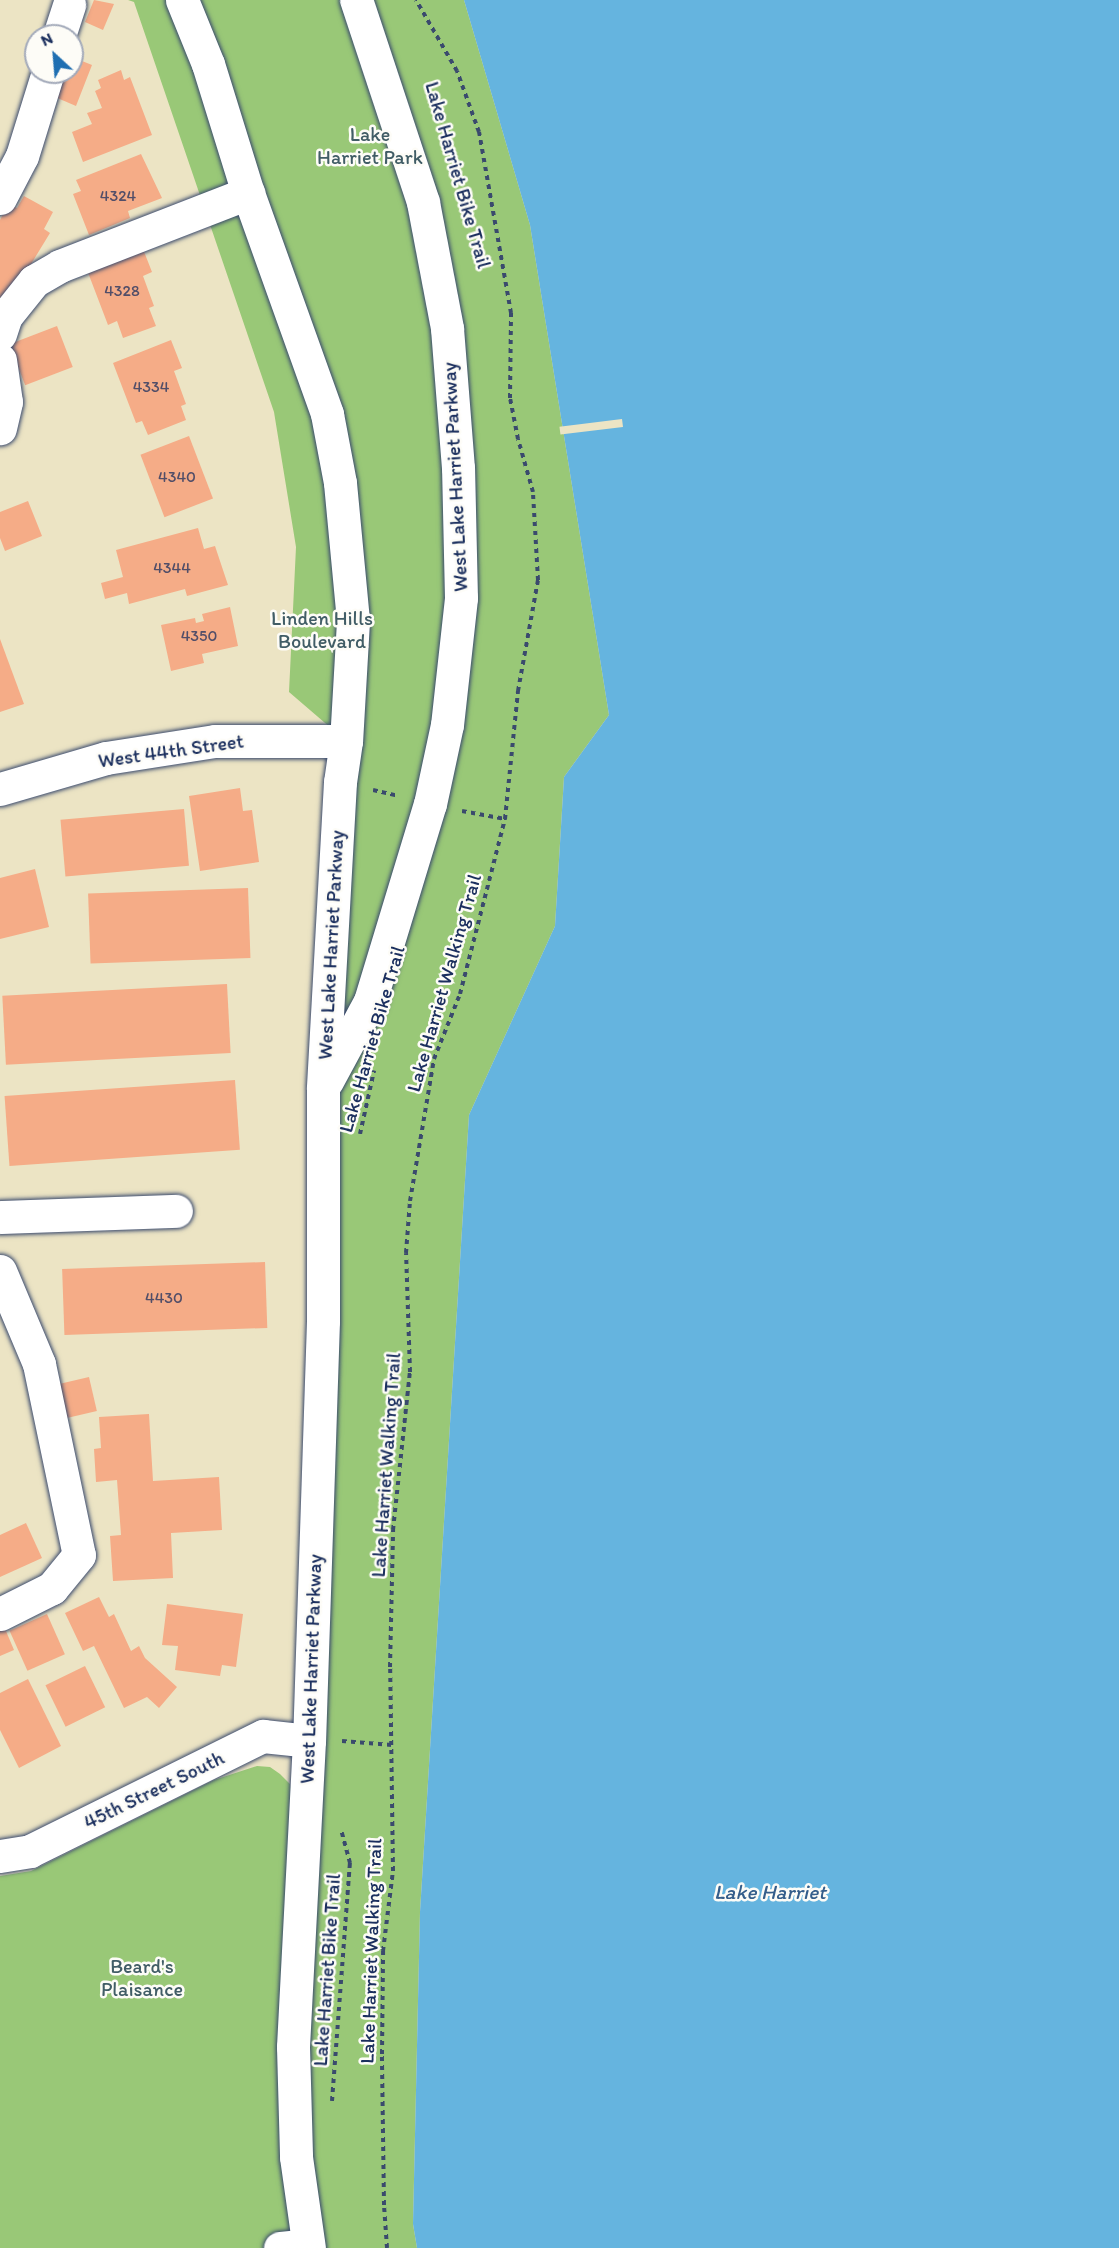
<!DOCTYPE html>
<html>
<head>
<meta charset="utf-8">
<style>
  body { margin:0 }
  #map { position:relative; width:1119px; height:2248px; overflow:hidden; background:#ece4c4; font-family:Itim,sans-serif }
  div>[style] { position:absolute }
  [style*='--x'] { left:calc(var(--x)*1px); top:calc(var(--y)*1px); width:calc(var(--w)*1px); rotate:calc(var(--a)*1deg) }
  .green>* { inset:0; background:#99c877 }
  .water>* { inset:0; background:#65b4df }
  .pier>* { inset:0; background:#ece4c4; transform-origin:0 0 }
  .building>* { inset:0; background:#f5ac87; transform-origin:0 0 }
  .path>* { height:4px; margin-top:-2px; transform-origin:0; background:repeating-linear-gradient(90deg,#3a4a6d 0 4.5px,transparent 0 9px) }
  .roads { filter:drop-shadow(0 0 2px #3a4a6d) drop-shadow(0 0 2px #3a4a6d) }
  .minor>* { height:33px; margin:-16.5px; padding:0 16.5px; transform-origin:16.5px; border-radius:16.5px; background:#fff }
  span { translate:-50% -50%; white-space:nowrap; text-align:center; line-height:1.15; -webkit-text-stroke:5px #fdfcf7; paint-order:stroke }
  .number-label { font-size:16px; color:#524e68 }
  .number-label span { -webkit-text-stroke-width:0 }
  .park-label { font-size:20px; color:#415d66 }
  .street-label { font-size:20px; color:#1b2f5e }
  .water-label { font-size:21px; color:#355e8b; font-style:italic }
  .north { position:absolute; left:24px; top:24px; width:60px; height:60px; box-sizing:border-box; background:#fdfcf7; border:2px solid #a3aaba; border-radius:50%; rotate:334deg; font-size:16px; font-weight:700; line-height:24px; text-align:center; color:#1b2f5e }
  .north::after { content:''; display:block; margin:auto; width:21px; height:27px; background:#1f6fb2; clip-path:polygon(50% 0,100% 100%,50% 72%,0 100%) }
</style>
</head>
<body>
<div id="map">
  <div class="green">
    <i style="clip-path:polygon(128px 0,464px 0,530px 225px,609px 715px,564px 777px,555px 926px,469px 1115px,420px 1912px,413px 2224px,417px 2248px,309px 2248px,296px 2157px,346px 741px,289px 692px,296px 547px,274px 412px,134px 2px)"></i>
    <i style="clip-path:polygon(257px 1766px,270px 1767px,280px 1774px,290px 1784px,294px 1797px,295px 2248px,0 2248px,0 1876px,31px 1871px,214px 1780px)"></i>
  </div>
  <div class="water">
    <i style="clip-path:polygon(464px 0,1119px 0,1119px 2248px,417px 2248px,413px 2224px,420px 1912px,469px 1115px,555px 926px,564px 777px,609px 715px,530px 225px)"></i>
  </div>
  <div class="pier">
    <i style="left:622px;top:419px;width:8px;height:63px;rotate:83deg"></i>
  </div>
  <div class="building">
    <i style="clip-path:polygon(94px 0,114px 4px,103px 30px,85px 22px)"></i>
    <i style="clip-path:polygon(72px 57px,92px 65px,76px 106px,48px 94px,57px 72px,72px 72px)"></i>
    <i style="clip-path:polygon(121px 70px,124px 80px,130px 77px,152px 135px,83px 162px,72px 132px,92px 124px,87px 113px,102px 108px,95px 91px,101px 88px,98px 80px)"></i>
    <i style="clip-path:polygon(141px 154px,162px 198px,128px 211px,130px 218px,89px 235px,73px 194px,81px 191px,76px 180px)"></i>
    <i style="clip-path:polygon(24px 196px,53px 212px,44px 229px,50px 233px,14px 292px,0 305px,0 220px,5px 210px,9px 212px,13px 206px,17px 208px)"></i>
    <i style="clip-path:polygon(143px 249px,152px 272px,143px 276px,154px 306px,149px 308px,156px 326px,123px 338px,117px 321px,108px 325px,87px 270px)"></i>
    <i style="left:57px;top:326px;width:44px;height:51px;rotate:69deg"></i>
    <i style="clip-path:polygon(171px 340px,182px 368px,174px 371px,186px 404px,181px 406px,186px 420px,148px 435px,142px 421px,136px 423px,113px 363px)"></i>
    <i style="left:189px;top:436px;width:67px;height:52px;rotate:69deg"></i>
    <i style="clip-path:polygon(28px 501px,42px 536px,5px 551px,0 538px,0 512px)"></i>
    <i style="clip-path:polygon(198px 528px,204px 549px,215px 546px,228px 585px,187px 596px,185px 589px,129px 604px,127px 593px,105px 599px,101px 583px,123px 577px,116px 550px)"></i>
    <i style="clip-path:polygon(230px 607px,238px 646px,202px 654px,204px 663px,171px 671px,161px 625px,195px 618px,196px 623px,204px 621px,202px 614px)"></i>
    <i style="clip-path:polygon(0 639px,24px 704px,0 712px)"></i>
    <i style="clip-path:polygon(240px 788px,243px 811px,252px 810px,259px 862px,200px 871px,189px 796px)"></i>
    <i style="left:184px;top:809px;width:57px;height:124px;rotate:85deg"></i>
    <i style="clip-path:polygon(35px 869px,49px 927px,0 939px,0 878px)"></i>
    <i style="left:248px;top:888px;width:70px;height:160px;rotate:88deg"></i>
    <i style="left:227px;top:984px;width:69px;height:225px;rotate:87deg"></i>
    <i style="left:235px;top:1080px;width:70px;height:231px;rotate:86deg"></i>
    <i style="left:265px;top:1262px;width:66px;height:203px;rotate:88deg"></i>
    <i style="left:89px;top:1377px;width:35px;height:34px;rotate:77deg"></i>
    <i style="clip-path:polygon(149px 1414px,153px 1481px,219px 1477px,222px 1530px,171px 1533px,173px 1578px,113px 1581px,110px 1536px,121px 1535px,117px 1480px,96px 1482px,94px 1449px,101px 1448px,99px 1417px)"></i>
    <i style="clip-path:polygon(26px 1523px,42px 1558px,0 1577px,0 1535px)"></i>
    <i style="clip-path:polygon(99px 1597px,109px 1617px,114px 1614px,131px 1651px,139px 1646px,145px 1658px,177px 1687px,159px 1708px,147px 1697px,124px 1708px,94px 1646px,83px 1651px,65px 1613px)"></i>
    <i style="clip-path:polygon(167px 1604px,243px 1614px,236px 1667px,222px 1665px,220px 1676px,175px 1670px,178px 1646px,162px 1645px)"></i>
    <i style="left:47px;top:1614px;width:44px;height:41px;rotate:66deg"></i>
    <i style="clip-path:polygon(3px 1624px,14px 1650px,0 1656px,0 1625px)"></i>
    <i style="left:85px;top:1666px;width:46px;height:44px;rotate:64deg"></i>
    <i style="clip-path:polygon(28px 1679px,61px 1746px,19px 1768px,0 1730px,0 1693px)"></i>
  </div>
  <div class="path">
    <i style="--x:373;--y:790;--w:26;--a:13"></i>
    <i style="--x:462;--y:811;--w:44;--a:10.5"></i>
    <i style="--x:360;--y:1134;--w:65;--a:-77.5"></i>
    <i style="--x:342;--y:1741;--w:50;--a:4.6"></i>
    <i style="--x:332;--y:2101;--w:239;--a:-85.7"></i>
    <i style="--x:350;--y:1863;--w:35;--a:-105"></i>
    <i style="--x:387;--y:2248;--w:43;--a:-94"></i>
    <i style="--x:384;--y:2205;--w:151;--a:-90.8"></i>
    <i style="--x:382;--y:2054;--w:103;--a:-89.4"></i>
    <i style="--x:383;--y:1951;--w:81;--a:-82.9"></i>
    <i style="--x:393;--y:1871;--w:204;--a:-90.8"></i>
    <i style="--x:390;--y:1667;--w:137;--a:-88.7"></i>
    <i style="--x:393;--y:1530;--w:159;--a:-83.9"></i>
    <i style="--x:410;--y:1372;--w:119;--a:-91.9"></i>
    <i style="--x:406;--y:1253;--w:52;--a:-85.6"></i>
    <i style="--x:410;--y:1201;--w:144;--a:-80.4"></i>
    <i style="--x:434;--y:1059;--w:70;--a:-68.2"></i>
    <i style="--x:460;--y:994;--w:181;--a:-75.6"></i>
    <i style="--x:505;--y:819;--w:129;--a:-84.2"></i>
    <i style="--x:518;--y:691;--w:113;--a:-79.8"></i>
    <i style="--x:538;--y:580;--w:88;--a:-93.3"></i>
    <i style="--x:533;--y:492;--w:55;--a:-105.8"></i>
    <i style="--x:518;--y:439;--w:42;--a:-101"></i>
    <i style="--x:510;--y:398;--w:85;--a:-89.3"></i>
    <i style="--x:511;--y:313;--w:184;--a:-100"></i>
    <i style="--x:479;--y:132;--w:65;--a:-109.8"></i>
    <i style="--x:457;--y:71;--w:82;--a:-120"></i>
  </div>
  <div class="roads">
    <div class="minor">
      <i style="--x:182;--y:0;--w:69;--a:67.9"></i>
      <i style="--x:208;--y:64;--w:135;--a:72.8"></i>
      <i style="--x:248;--y:193;--w:235;--a:70.3"></i>
      <i style="--x:327;--y:414;--w:70;--a:79.3"></i>
      <i style="--x:340;--y:483;--w:139;--a:84.6"></i>
      <i style="--x:353;--y:621;--w:120;--a:93.3"></i>
      <i style="--x:346;--y:741;--w:41;--a:98.3"></i>
      <i style="--x:340;--y:782;--w:307;--a:93.2"></i>
      <i style="--x:323;--y:1089;--w:232;--a:90"></i>
      <i style="--x:323;--y:1321;--w:420;--a:91.9"></i>
      <i style="--x:309;--y:1741;--w:306;--a:93"></i>
      <i style="--x:293;--y:2047;--w:110;--a:88.4"></i>
      <i style="--x:296;--y:2157;--w:92;--a:81.9"></i>
      <i style="--x:59;--y:36;--w:33;--a:-72"></i>
      <i style="--x:0;--y:198;--w:47;--a:-62.4"></i>
      <i style="--x:22;--y:156;--w:88;--a:-72.8"></i>
      <i style="--x:0;--y:334;--w:19;--a:-72"></i>
      <i style="--x:6;--y:316;--w:45;--a:-51.3"></i>
      <i style="--x:34;--y:281;--w:30;--a:-30"></i>
      <i style="--x:60;--y:266;--w:202;--a:-21.2"></i>
      <i style="--x:0;--y:360;--w:42;--a:81.9"></i>
      <i style="--x:6;--y:402;--w:27;--a:103"></i>
      <i style="--x:0;--y:789;--w:110;--a:-16.3"></i>
      <i style="--x:106;--y:758;--w:110;--a:-8.9"></i>
      <i style="--x:215;--y:741;--w:131;--a:0"></i>
      <i style="--x:327;--y:1081;--w:91;--a:-61.7"></i>
      <i style="--x:370;--y:1001;--w:206;--a:-73.1"></i>
      <i style="--x:430;--y:804;--w:81;--a:-77.9"></i>
      <i style="--x:447;--y:725;--w:128;--a:-83.7"></i>
      <i style="--x:461;--y:598;--w:130;--a:-91.3"></i>
      <i style="--x:458;--y:468;--w:140;--a:-94.5"></i>
      <i style="--x:447;--y:328;--w:128;--a:-100.8"></i>
      <i style="--x:423;--y:202;--w:213;--a:-108.3"></i>
      <i style="--x:0;--y:1217;--w:176;--a:-2"></i>
      <i style="--x:0;--y:1271;--w:101;--a:67.2"></i>
      <i style="--x:39;--y:1364;--w:195;--a:78.2"></i>
      <i style="--x:79;--y:1555;--w:43;--a:129.3"></i>
      <i style="--x:52;--y:1588;--w:58;--a:153.4"></i>
      <i style="--x:0;--y:1856;--w:30;--a:-9"></i>
      <i style="--x:30;--y:1851;--w:260;--a:-26.3"></i>
      <i style="--x:263;--y:1736;--w:46;--a:6.2"></i>
      <i style="--x:280;--y:2248;--w:28;--a:-6"></i>
    </div>
  </div>
  <div class="number-label">
    <span style="left:118px;top:196px">4324</span>
    <span style="left:122px;top:291px">4328</span>
    <span style="left:151px;top:387px">4334</span>
    <span style="left:177px;top:477px">4340</span>
    <span style="left:172px;top:568px">4344</span>
    <span style="left:199px;top:636px">4350</span>
    <span style="left:164px;top:1298px">4430</span>
  </div>
  <div class="park-label">
    <span style="left:370px;top:146px">Lake<br>Harriet Park</span>
    <span style="left:322px;top:630px">Linden Hills<br>Boulevard</span>
    <span style="left:142px;top:1978px">Beard's<br>Plaisance</span>
  </div>
  <div class="street-label">
    <span style="left:458px;top:175px;rotate:74deg">Lake Harriet Bike Trail</span>
    <span style="left:455px;top:477px;rotate:-93deg">West Lake Harriet Parkway</span>
    <span style="left:171px;top:751px;rotate:-8deg">West 44th Street</span>
    <span style="left:331px;top:945px;rotate:-87deg">West Lake Harriet Parkway</span>
    <span style="left:444px;top:983px;rotate:-74deg">Lake Harriet Walking Trail</span>
    <span style="left:372px;top:1039px;rotate:-74deg">Lake Harriet Bike Trail</span>
    <span style="left:386px;top:1465px;rotate:-86deg">Lake Harriet Walking Trail</span>
    <span style="left:311px;top:1669px;rotate:-88deg">West Lake Harriet Parkway</span>
    <span style="left:154px;top:1790px;rotate:-26deg">45th Street South</span>
    <span style="left:371px;top:1951px;rotate:-88deg">Lake Harriet Walking Trail</span>
    <span style="left:327px;top:1970px;rotate:-86deg">Lake Harriet Bike Trail</span>
  </div>
  <div class="water-label">
    <span style="left:770px;top:1892px">Lake Harriet</span>
  </div>
  <div class="north">N</div>
</div>
</body>
</html>
